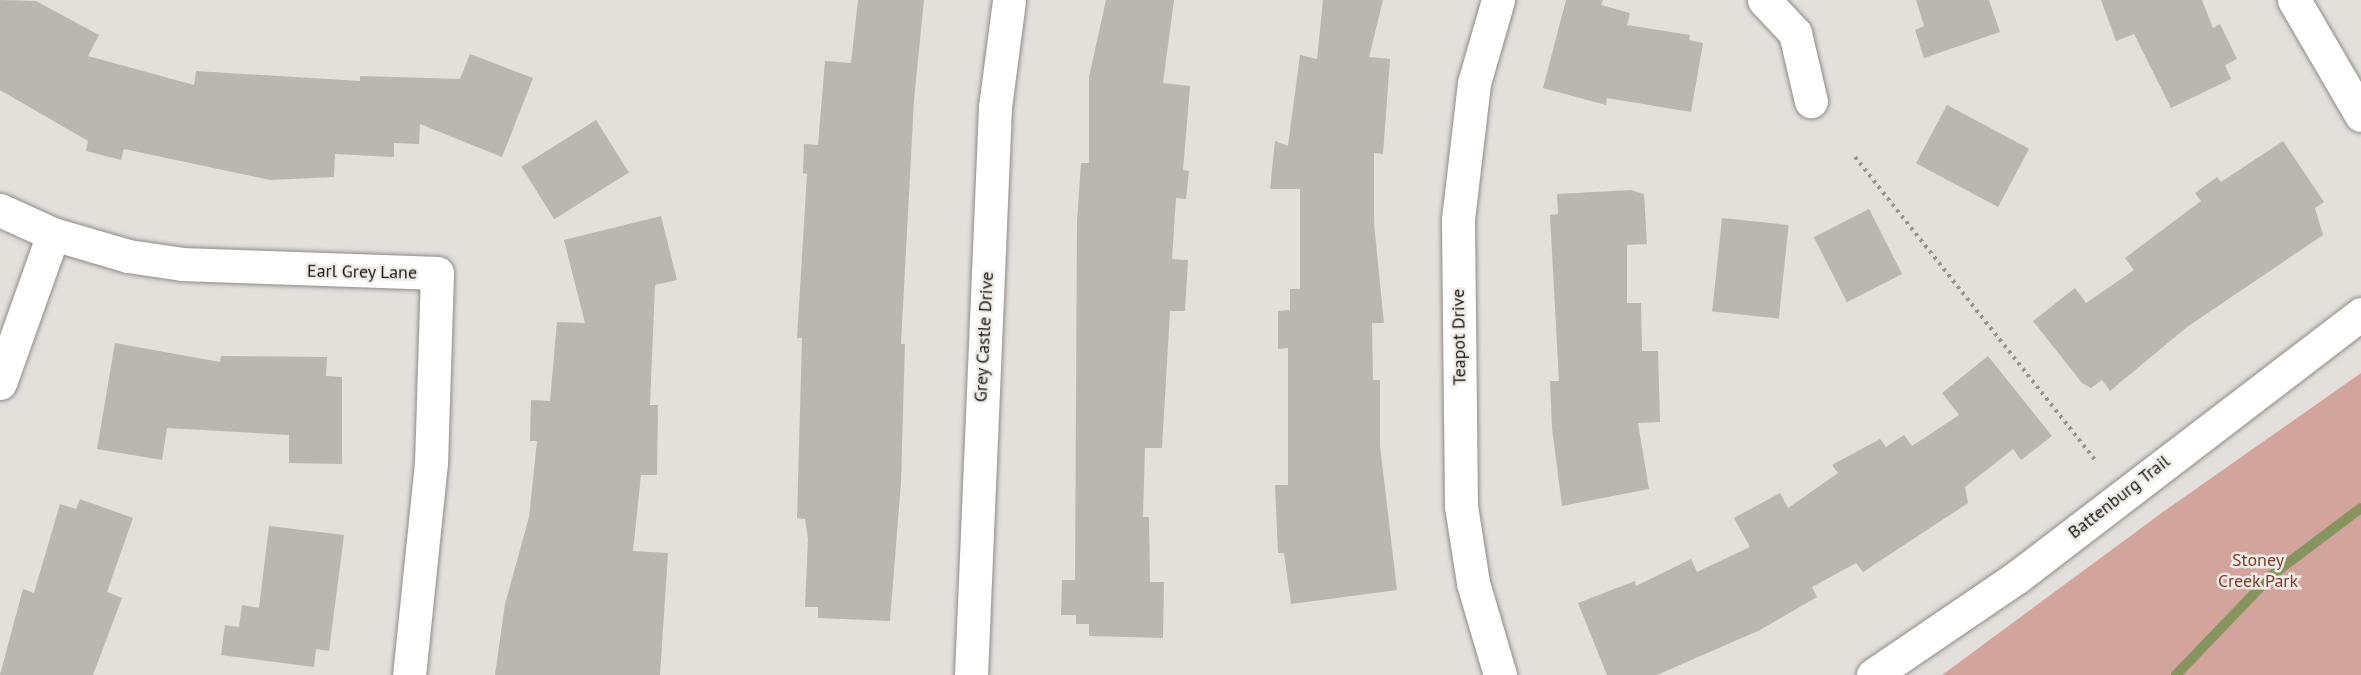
<!DOCTYPE html>
<html>
<head>
<meta charset="utf-8">
<style>
  body { margin:0 }
  #map { position:relative; width:2361px; height:675px; overflow:hidden; background:#e3dfdb; font-family:"PT Sans",sans-serif }
  div>[style] { position:absolute }
  [style*='--x'] { left:calc(var(--x)*1px); top:calc(var(--y)*1px); width:calc(var(--w)*1px); rotate:calc(var(--a)*1deg) }
  .green>* { inset:0; background:#d2a49b }
  .stream>* { height:10px; margin:-5px; padding:0 5px; transform-origin:5px; border-radius:5px; background:#86955e }
  .building>* { inset:0; background:#b8b7b2; transform-origin:0 0 }
  .path>* { height:4px; margin-top:-2px; transform-origin:0; background:repeating-linear-gradient(90deg,#979491 0 3px,transparent 0 7.5px) }
  .roads { filter:drop-shadow(0 0 2px #8f8c88) drop-shadow(0 0 2px #8f8c88) }
  .minor>* { height:33px; margin:-16.5px; padding:0 16.5px; transform-origin:16.5px; border-radius:16.5px; background:#fff }
  span { translate:-50% -50%; white-space:nowrap; text-align:center; line-height:1.15; -webkit-text-stroke:5px #f0ede8; paint-order:stroke }
  .street-label { font-size:18px; color:#181716 }
  .park-label { font-size:18px; color:#86382c }
</style>
</head>
<body>
<div id="map">
  <div class="green">
    <i style="clip-path:polygon(2361px 373px,2361px 675px,1942px 675px,2163px 512px)"></i>
  </div>
  <div class="stream">
    <i style="--x:2176;--y:675;--w:139;--a:-46.2"></i>
    <i style="--x:2272;--y:575;--w:111;--a:-37"></i>
  </div>
  <div class="building">
    <i style="clip-path:polygon(0 0,36px 1px,99px 35px,88px 56px,194px 85px,196px 71px,360px 81px,360px 76px,460px 79px,470px 54px,533px 78px,502px 157px,420px 124px,419px 144px,394px 143px,394px 157px,335px 154px,334px 177px,270px 180px,124px 149px,121px 160px,86px 151px,88px 141px,0 90px)"></i>
    <i style="clip-path:polygon(858px 0,924px 0,914px 100px,901px 344px,905px 344px,901px 482px,890px 621px,818px 618px,818px 607px,805px 607px,808px 539px,805px 519px,797px 518px,802px 338px,797px 338px,807px 174px,803px 173px,804px 144px,818px 145px,825px 61px,851px 63px)"></i>
    <i style="clip-path:polygon(1106px 0,1174px 0,1163px 83px,1190px 86px,1183px 170px,1189px 171px,1186px 199px,1176px 198px,1172px 259px,1188px 260px,1185px 311px,1170px 311px,1162px 448px,1145px 448px,1143px 517px,1149px 517px,1150px 582px,1164px 582px,1163px 638px,1089px 636px,1089px 624px,1076px 624px,1076px 615px,1061px 615px,1062px 580px,1075px 580px,1077px 222px,1081px 163px,1089px 163px,1089px 77px)"></i>
    <i style="clip-path:polygon(1323px 0,1383px 0,1369px 57px,1390px 59px,1383px 154px,1374px 153px,1374px 223px,1384px 323px,1372px 323px,1373px 380px,1380px 380px,1380px 446px,1397px 590px,1291px 604px,1284px 553px,1278px 553px,1275px 485px,1288px 485px,1288px 348px,1278px 349px,1278px 311px,1290px 310px,1290px 289px,1300px 289px,1300px 189px,1270px 189px,1275px 141px,1288px 146px,1300px 55px,1317px 59px)"></i>
    <i style="clip-path:polygon(1566px 0,1603px 0,1601px 5px,1630px 13px,1627px 25px,1690px 35px,1689px 40px,1703px 43px,1691px 112px,1607px 98px,1606px 105px,1543px 88px)"></i>
    <i style="clip-path:polygon(1916px 0,1989px 0,2000px 32px,1924px 58px,1915px 30px,1924px 26px)"></i>
    <i style="clip-path:polygon(2101px 0,2202px 0,2213px 28px,2220px 24px,2237px 59px,2225px 65px,2231px 79px,2171px 108px,2134px 34px,2116px 41px)"></i>
    <i style="left:1947px;top:105px;width:93px;height:66px;rotate:28deg"></i>
    <i style="left:596px;top:120px;width:62px;height:88px;rotate:58deg"></i>
    <i style="clip-path:polygon(2283px 141px,2324px 202px,2315px 208px,2323px 235px,2187px 327px,2110px 391px,2102px 380px,2091px 388px,2082px 383px,2033px 321px,2075px 288px,2086px 303px,2134px 270px,2125px 258px,2201px 201px,2195px 193px,2217px 177px,2221px 182px)"></i>
    <i style="clip-path:polygon(1631px 190px,1644px 194px,1647px 244px,1627px 245px,1627px 303px,1641px 303px,1642px 351px,1658px 351px,1660px 422px,1638px 423px,1649px 489px,1562px 506px,1552px 428px,1550px 381px,1559px 381px,1550px 215px,1558px 214px,1557px 194px)"></i>
    <i style="left:1869px;top:209px;width:73px;height:62px;rotate:63deg"></i>
    <i style="clip-path:polygon(661px 216px,677px 280px,655px 285px,650px 405px,658px 405px,657px 475px,641px 475px,633px 551px,668px 553px,660px 675px,495px 675px,505px 604px,529px 517px,537px 441px,530px 441px,531px 400px,550px 401px,557px 322px,585px 323px,564px 240px)"></i>
    <i style="left:1722px;top:218px;width:67px;height:94px;rotate:6deg"></i>
    <i style="clip-path:polygon(115px 343px,220px 362px,221px 356px,327px 357px,326px 376px,342px 377px,342px 464px,289px 463px,289px 435px,167px 428px,162px 460px,97px 449px)"></i>
    <i style="clip-path:polygon(1988px 356px,2052px 436px,2021px 460px,2013px 449px,1965px 487px,1968px 503px,1863px 572px,1856px 563px,1812px 587px,1817px 597px,1760px 630px,1657px 675px,1607px 675px,1578px 603px,1635px 581px,1636px 586px,1691px 559px,1697px 572px,1750px 547px,1734px 518px,1780px 493px,1788px 508px,1838px 473px,1832px 465px,1880px 439px,1886px 447px,1904px 435px,1912px 446px,1959px 415px,1942px 393px)"></i>
    <i style="clip-path:polygon(80px 499px,133px 518px,107px 592px,122px 598px,93px 675px,0 675px,23px 589px,34px 593px,60px 504px,76px 509px)"></i>
    <i style="clip-path:polygon(269px 526px,344px 535px,329px 651px,316px 649px,314px 667px,221px 655px,225px 625px,239px 627px,242px 605px,259px 608px)"></i>
  </div>
  <div class="path">
    <i style="--x:1855;--y:157;--w:388;--a:51.6"></i>
  </div>
  <div class="roads">
    <div class="minor">
      <i style="--x:1498;--y:0;--w:86;--a:106.1"></i>
      <i style="--x:1474;--y:83;--w:138;--a:96.7"></i>
      <i style="--x:1458;--y:220;--w:286;--a:89.4"></i>
      <i style="--x:1461;--y:506;--w:78;--a:81.1"></i>
      <i style="--x:1473;--y:583;--w:96;--a:73.6"></i>
      <i style="--x:1764;--y:0;--w:45;--a:46.8"></i>
      <i style="--x:1795;--y:33;--w:70;--a:76.8"></i>
      <i style="--x:2294;--y:0;--w:133;--a:59.8"></i>
      <i style="--x:0;--y:210;--w:58;--a:24.4"></i>
      <i style="--x:53;--y:234;--w:78;--a:16.3"></i>
      <i style="--x:128;--y:256;--w:56;--a:8.3"></i>
      <i style="--x:183;--y:264;--w:254;--a:2"></i>
      <i style="--x:437;--y:273;--w:190;--a:91.8"></i>
      <i style="--x:431;--y:463;--w:213;--a:95.9"></i>
      <i style="--x:0;--y:383;--w:158;--a:-70.4"></i>
      <i style="--x:971;--y:675;--w:569;--a:-87.58"></i>
      <i style="--x:995;--y:107;--w:108;--a:-82.5"></i>
      <i style="--x:1873;--y:675;--w:174;--a:-34.2"></i>
      <i style="--x:2017;--y:577;--w:433;--a:-37.4"></i>
    </div>
  </div>
  <div class="street-label">
    <span style="left:362px;top:272px;rotate:1deg">Earl Grey Lane</span>
    <span style="left:984px;top:337px;rotate:-87deg">Grey Castle Drive</span>
    <span style="left:1459px;top:337px;rotate:-91deg">Teapot Drive</span>
    <span style="left:2119px;top:497px;rotate:-38deg">Battenburg Trail</span>
  </div>
  <div class="park-label">
    <span style="left:2258px;top:571px">Stoney<br>Creek Park</span>
  </div>
</div>
</body>
</html>
